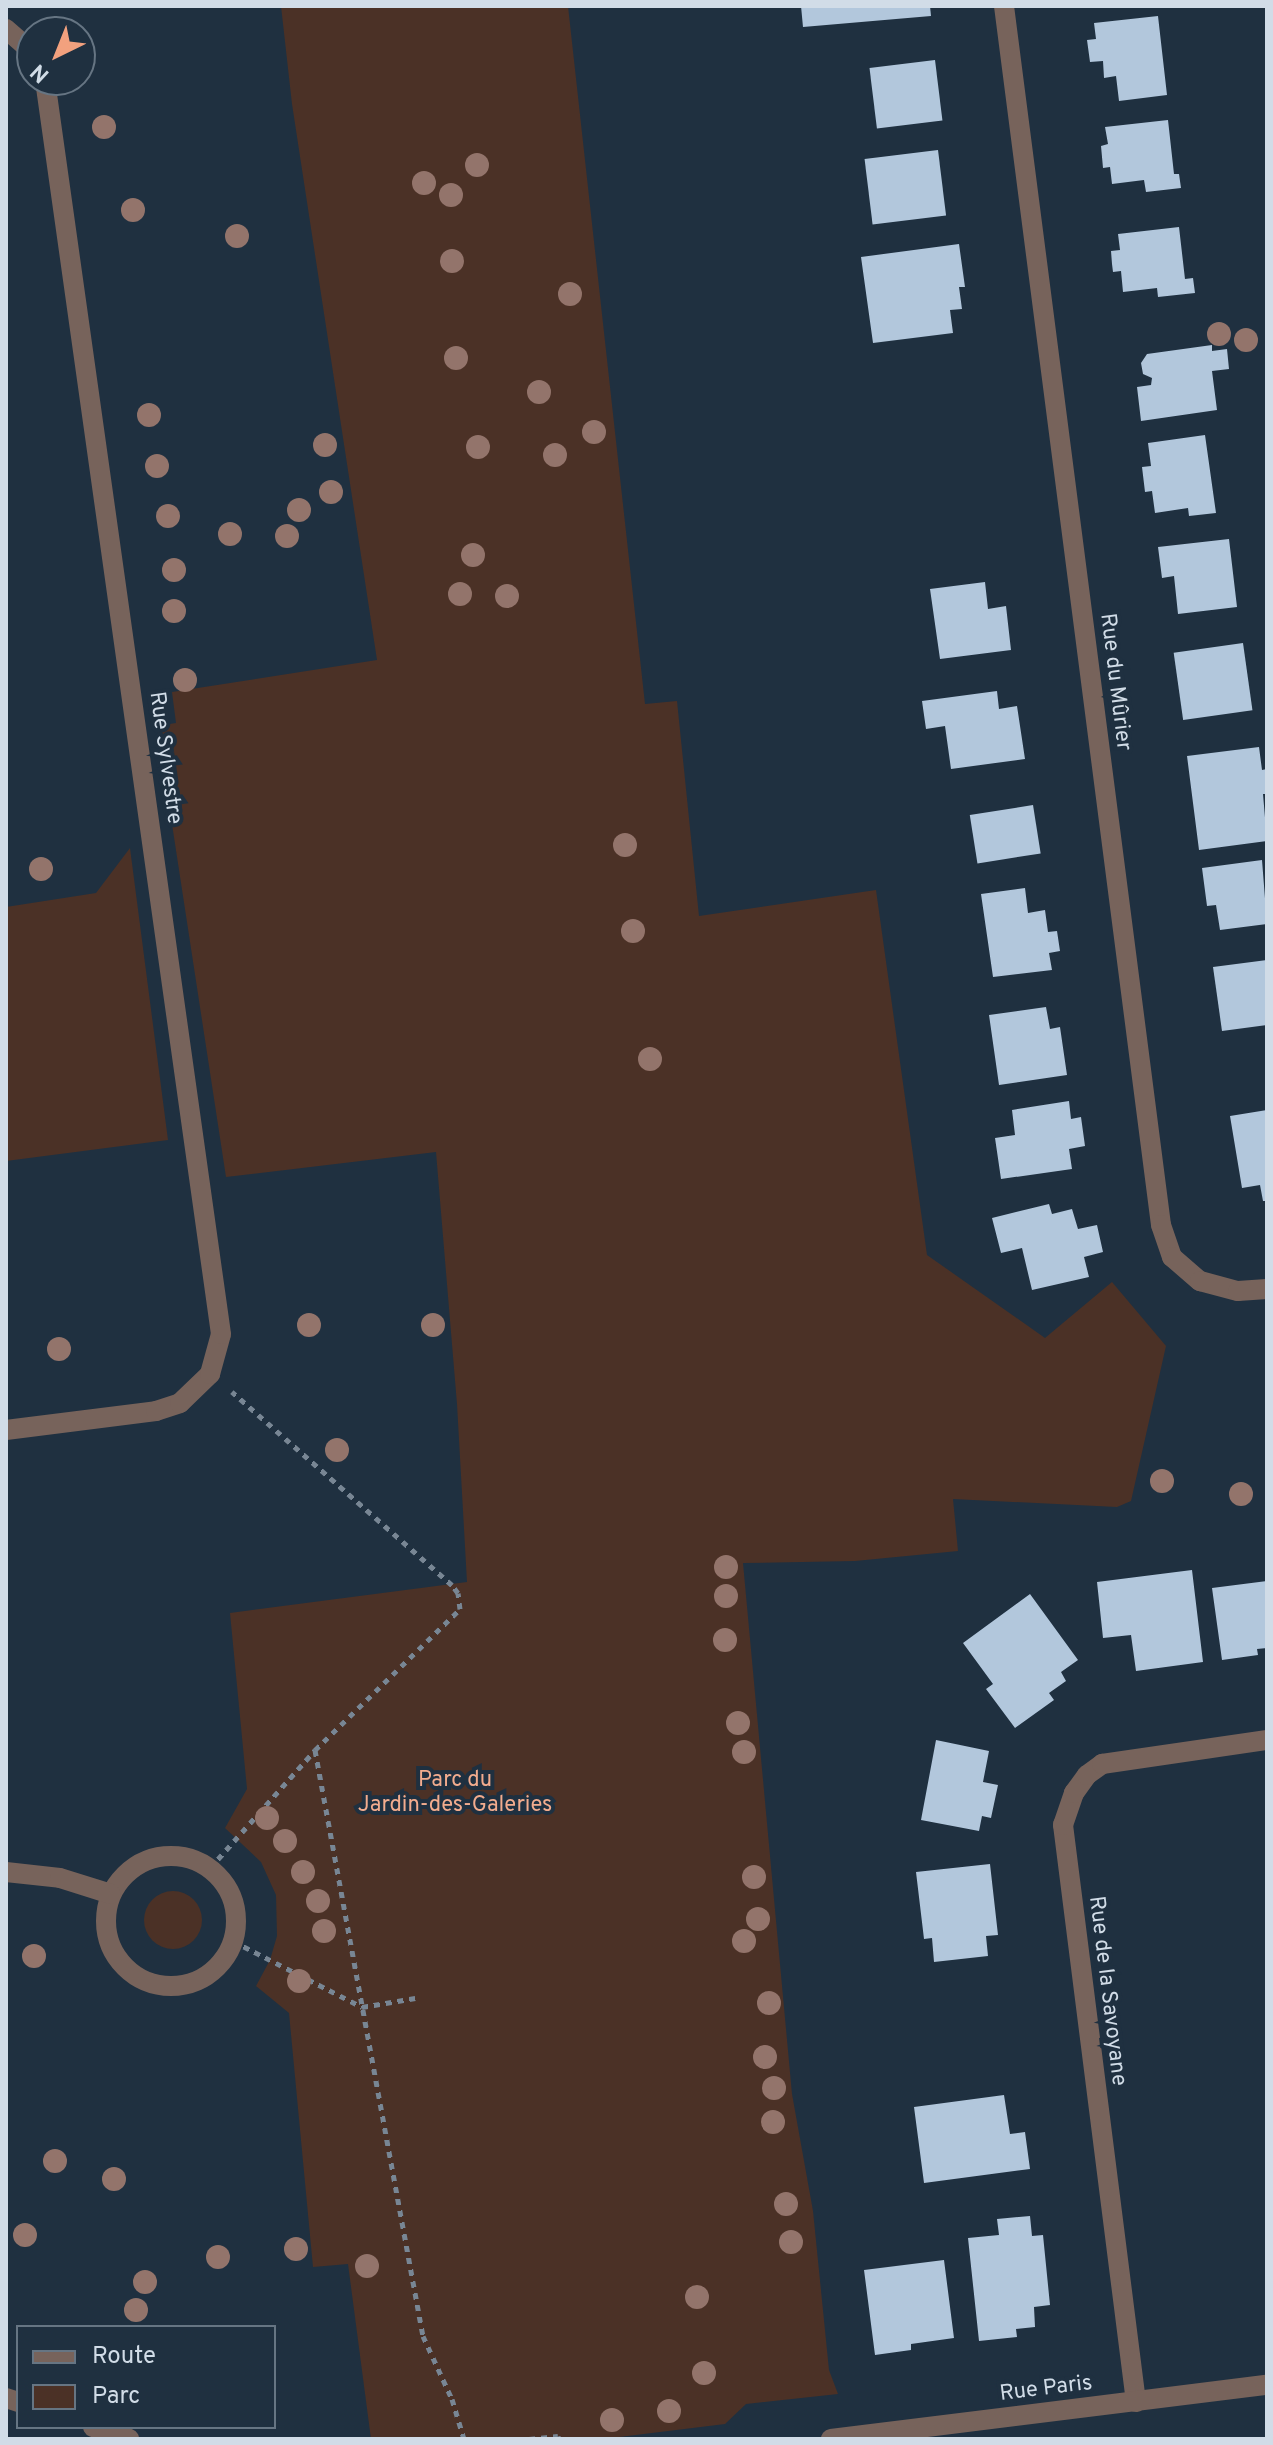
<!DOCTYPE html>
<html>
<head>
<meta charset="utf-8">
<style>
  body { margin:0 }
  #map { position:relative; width:1273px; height:2445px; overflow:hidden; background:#1f3040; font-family:Overpass,sans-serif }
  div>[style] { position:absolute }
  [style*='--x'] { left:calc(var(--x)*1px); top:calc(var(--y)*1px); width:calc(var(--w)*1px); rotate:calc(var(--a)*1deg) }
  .green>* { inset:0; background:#4b3126 }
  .round { border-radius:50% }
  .building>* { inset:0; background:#b2c7dc; transform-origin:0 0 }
  .path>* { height:5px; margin-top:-2.5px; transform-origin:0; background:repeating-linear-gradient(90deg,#788694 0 6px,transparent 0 12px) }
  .minor>* { height:20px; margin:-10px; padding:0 10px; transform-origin:10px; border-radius:10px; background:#77635b }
  .minor>.ring { margin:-10px; padding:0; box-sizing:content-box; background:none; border:20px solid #77635b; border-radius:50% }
  .trees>* { width:24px; height:24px; margin:-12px; border-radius:50%; background:#93746b }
  span { translate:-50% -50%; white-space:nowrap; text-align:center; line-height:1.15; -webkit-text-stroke:8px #1f3040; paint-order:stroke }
  .street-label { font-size:22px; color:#d1dce7 }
  .park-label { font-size:22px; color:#f2ac8e }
  .frame { position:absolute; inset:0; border:8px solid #d1dce7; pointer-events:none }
  .legend { position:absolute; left:16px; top:2325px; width:260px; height:104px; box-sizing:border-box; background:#1f3040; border:2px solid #667583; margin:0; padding:10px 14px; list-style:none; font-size:24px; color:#d1dce7 }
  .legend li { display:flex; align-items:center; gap:16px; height:40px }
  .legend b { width:40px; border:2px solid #667583 }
  .north { position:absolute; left:16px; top:16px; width:80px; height:80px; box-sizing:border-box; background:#1f3040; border:2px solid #667583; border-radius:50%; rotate:223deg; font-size:22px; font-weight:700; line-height:32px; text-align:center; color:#d1dce7 }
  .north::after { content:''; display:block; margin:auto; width:28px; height:36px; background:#f2a17e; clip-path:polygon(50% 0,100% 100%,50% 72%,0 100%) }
</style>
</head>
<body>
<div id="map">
  <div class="green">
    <i style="clip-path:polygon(281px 6px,568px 6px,645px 704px,677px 701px,699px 916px,876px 890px,927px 1255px,1045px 1338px,1112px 1282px,1166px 1346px,1131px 1501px,1117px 1507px,953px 1499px,958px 1551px,855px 1561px,743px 1563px,792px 2094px,813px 2211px,829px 2370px,838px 2394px,746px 2404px,725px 2424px,603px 2439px,371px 2439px,348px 2264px,313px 2267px,289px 2013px,256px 1986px,270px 1960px,277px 1936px,276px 1895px,261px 1862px,225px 1828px,247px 1789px,230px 1613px,467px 1582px,457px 1404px,436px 1152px,226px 1177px,157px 726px,176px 723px,172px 692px,377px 660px,292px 104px)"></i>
    <i style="clip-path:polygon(130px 848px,168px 1140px,6px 1161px,6px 907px,96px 893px)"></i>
    <i class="round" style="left:144px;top:1891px;width:58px;height:58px"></i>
  </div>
  <div class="building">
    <i style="clip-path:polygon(801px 6px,930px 6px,931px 16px,803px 27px)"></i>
    <i style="clip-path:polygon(1158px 16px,1167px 95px,1119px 101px,1116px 76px,1104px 78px,1103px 61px,1090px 62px,1087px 40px,1096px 39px,1094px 23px)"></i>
    <i style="left:935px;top:60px;width:61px;height:66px;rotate:83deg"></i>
    <i style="clip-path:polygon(1168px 120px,1174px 174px,1179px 174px,1181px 188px,1146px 192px,1144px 180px,1112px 184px,1110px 167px,1103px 168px,1101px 146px,1108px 144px,1105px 127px)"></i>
    <i style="left:938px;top:150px;width:66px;height:74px;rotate:83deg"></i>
    <i style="clip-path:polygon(1179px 227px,1185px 279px,1193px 278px,1195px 293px,1158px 297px,1157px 288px,1123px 292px,1121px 271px,1113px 272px,1112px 264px,1111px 251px,1120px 250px,1118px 234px)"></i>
    <i style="clip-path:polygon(959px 244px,965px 287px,959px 287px,962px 309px,950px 310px,953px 333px,873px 343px,861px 257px)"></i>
    <i style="clip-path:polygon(1212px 345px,1212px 351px,1227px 349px,1229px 369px,1212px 371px,1217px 410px,1141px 421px,1137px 387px,1151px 385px,1152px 378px,1143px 374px,1141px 363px,1147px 354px)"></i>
    <i style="clip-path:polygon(1205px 435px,1216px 513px,1189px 516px,1188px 508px,1155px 513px,1152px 491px,1145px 492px,1142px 467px,1151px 466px,1148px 443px)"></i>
    <i style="clip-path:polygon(1229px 539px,1237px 607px,1178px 614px,1174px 576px,1162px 578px,1158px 547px)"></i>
    <i style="clip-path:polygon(985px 582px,988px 609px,1006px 606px,1011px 650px,940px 659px,930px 589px)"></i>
    <i style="left:1243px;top:643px;width:68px;height:70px;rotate:82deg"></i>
    <i style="clip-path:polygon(997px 691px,999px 709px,1017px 706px,1025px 759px,951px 769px,945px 726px,926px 729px,922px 701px)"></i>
    <i style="clip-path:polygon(1259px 747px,1262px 770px,1267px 769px,1267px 794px,1263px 794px,1267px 841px,1199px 850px,1187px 756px)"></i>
    <i style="left:1033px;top:805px;width:49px;height:64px;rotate:81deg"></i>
    <i style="clip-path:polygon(1262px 860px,1267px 924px,1220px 930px,1216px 905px,1207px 906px,1202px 868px)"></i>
    <i style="clip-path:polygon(1025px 888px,1028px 913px,1045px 910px,1048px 932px,1057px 931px,1060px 951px,1049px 953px,1052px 970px,993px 977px,981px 894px)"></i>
    <i style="clip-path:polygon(1267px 960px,1267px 1025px,1222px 1031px,1213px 967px)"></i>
    <i style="clip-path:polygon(1046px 1007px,1050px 1029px,1060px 1027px,1067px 1075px,999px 1085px,989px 1015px)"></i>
    <i style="clip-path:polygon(1069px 1101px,1071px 1119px,1081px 1117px,1085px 1146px,1069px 1149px,1072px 1169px,1001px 1179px,995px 1138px,1015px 1135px,1012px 1110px)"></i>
    <i style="clip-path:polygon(1267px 1110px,1267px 1201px,1263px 1201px,1260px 1185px,1242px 1188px,1230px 1116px)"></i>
    <i style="clip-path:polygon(1049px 1204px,1052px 1214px,1072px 1209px,1078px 1229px,1097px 1225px,1103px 1252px,1084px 1257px,1089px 1277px,1032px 1290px,1022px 1248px,1001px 1253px,992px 1218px)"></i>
    <i style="clip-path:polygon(1192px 1570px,1203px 1662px,1136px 1671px,1131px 1635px,1103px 1638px,1097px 1582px)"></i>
    <i style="clip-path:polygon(1267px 1581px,1267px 1648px,1257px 1649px,1258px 1655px,1222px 1660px,1212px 1588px)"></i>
    <i style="clip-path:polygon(1030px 1594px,1078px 1660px,1061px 1672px,1066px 1681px,1049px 1693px,1054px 1700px,1015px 1728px,986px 1689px,993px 1684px,963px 1643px)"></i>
    <i style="clip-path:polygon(936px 1740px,989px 1751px,983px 1782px,998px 1785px,991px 1818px,982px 1816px,979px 1831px,921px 1820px)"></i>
    <i style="clip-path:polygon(990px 1864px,998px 1935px,986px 1936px,988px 1956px,934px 1962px,932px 1938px,924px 1939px,916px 1872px)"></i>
    <i style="clip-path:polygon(1004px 2095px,1010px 2134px,1025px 2132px,1030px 2169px,924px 2183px,914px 2107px)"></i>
    <i style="clip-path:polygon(1030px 2216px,1032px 2236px,1043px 2235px,1050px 2305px,1034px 2307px,1035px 2327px,1016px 2329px,1017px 2337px,979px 2341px,968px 2238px,999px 2235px,997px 2219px)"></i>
    <i style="clip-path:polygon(944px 2260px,954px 2338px,911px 2344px,911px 2350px,875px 2355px,864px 2270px)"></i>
  </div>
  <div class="path">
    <i style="--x:315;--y:1750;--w:596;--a:79.56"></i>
    <i style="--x:423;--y:2336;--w:69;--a:65.3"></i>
    <i style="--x:452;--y:2399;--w:42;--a:73.3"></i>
    <i style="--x:210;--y:1868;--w:158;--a:-48.3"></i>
    <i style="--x:315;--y:1750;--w:202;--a:-44.2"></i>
    <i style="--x:460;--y:1609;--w:16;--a:-97"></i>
    <i style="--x:458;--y:1593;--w:10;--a:-127"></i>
    <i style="--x:452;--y:1585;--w:293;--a:-138.7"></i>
    <i style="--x:233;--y:1941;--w:145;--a:27.1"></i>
    <i style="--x:362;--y:2007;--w:54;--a:-9.6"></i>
    <i style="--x:529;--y:2439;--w:29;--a:-6"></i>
    <i style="--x:558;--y:2436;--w:3;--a:72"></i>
  </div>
  <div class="minor">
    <i style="--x:1004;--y:6;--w:1229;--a:82.66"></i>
    <i style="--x:1161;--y:1225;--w:34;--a:71"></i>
    <i style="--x:1172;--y:1257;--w:37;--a:41"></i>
    <i style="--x:1200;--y:1281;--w:39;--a:15"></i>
    <i style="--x:1238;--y:1291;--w:29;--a:-4"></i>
    <i style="--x:6;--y:29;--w:35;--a:41"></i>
    <i style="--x:6;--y:1430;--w:151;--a:-7.2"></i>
    <i style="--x:156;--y:1411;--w:25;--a:-18"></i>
    <i style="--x:180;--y:1403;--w:42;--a:-44"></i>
    <i style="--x:210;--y:1374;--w:41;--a:-74.6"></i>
    <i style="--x:221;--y:1334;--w:1266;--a:-97.99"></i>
    <i class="ring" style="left:106px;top:1856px;width:110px;height:110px"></i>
    <i style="--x:6;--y:1872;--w:54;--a:6.3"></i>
    <i style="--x:60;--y:1878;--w:53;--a:17.4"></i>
    <i style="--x:6;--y:2398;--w:13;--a:18"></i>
    <i style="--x:1136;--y:2402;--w:582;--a:-97.21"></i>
    <i style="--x:1063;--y:1825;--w:34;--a:-71"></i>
    <i style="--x:1074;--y:1793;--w:22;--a:-54"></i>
    <i style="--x:1087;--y:1775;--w:19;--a:-36"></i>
    <i style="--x:1102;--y:1764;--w:167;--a:-8.3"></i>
    <i style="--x:93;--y:2427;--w:38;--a:18"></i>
    <i style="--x:831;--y:2439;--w:439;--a:-7.1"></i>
  </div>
  <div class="trees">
    <i style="left:104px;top:127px"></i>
    <i style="left:477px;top:165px"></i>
    <i style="left:424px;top:183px"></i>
    <i style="left:451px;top:195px"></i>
    <i style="left:133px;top:210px"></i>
    <i style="left:237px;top:236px"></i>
    <i style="left:452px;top:261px"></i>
    <i style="left:570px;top:294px"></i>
    <i style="left:1219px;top:334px"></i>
    <i style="left:1246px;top:340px"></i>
    <i style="left:456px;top:358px"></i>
    <i style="left:539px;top:392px"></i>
    <i style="left:149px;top:415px"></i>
    <i style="left:594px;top:432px"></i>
    <i style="left:325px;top:445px"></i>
    <i style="left:478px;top:447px"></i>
    <i style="left:555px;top:455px"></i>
    <i style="left:157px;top:466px"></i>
    <i style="left:331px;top:492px"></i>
    <i style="left:299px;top:510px"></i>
    <i style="left:168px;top:516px"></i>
    <i style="left:230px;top:534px"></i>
    <i style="left:287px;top:536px"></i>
    <i style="left:473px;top:555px"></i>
    <i style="left:174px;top:570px"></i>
    <i style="left:460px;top:594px"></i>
    <i style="left:507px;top:596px"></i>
    <i style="left:174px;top:611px"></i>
    <i style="left:185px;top:680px"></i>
    <i style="left:625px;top:845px"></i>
    <i style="left:41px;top:869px"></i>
    <i style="left:633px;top:931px"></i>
    <i style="left:650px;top:1059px"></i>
    <i style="left:309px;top:1325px"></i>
    <i style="left:433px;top:1325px"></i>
    <i style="left:59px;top:1349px"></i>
    <i style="left:337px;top:1450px"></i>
    <i style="left:1162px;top:1481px"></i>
    <i style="left:1241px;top:1494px"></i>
    <i style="left:726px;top:1567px"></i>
    <i style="left:726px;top:1596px"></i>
    <i style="left:725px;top:1640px"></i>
    <i style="left:738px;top:1723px"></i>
    <i style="left:744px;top:1752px"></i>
    <i style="left:267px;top:1818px"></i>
    <i style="left:285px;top:1841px"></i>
    <i style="left:303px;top:1872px"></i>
    <i style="left:754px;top:1877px"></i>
    <i style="left:318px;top:1901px"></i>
    <i style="left:758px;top:1919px"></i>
    <i style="left:324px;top:1931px"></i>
    <i style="left:744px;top:1941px"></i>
    <i style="left:34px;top:1956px"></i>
    <i style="left:299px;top:1981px"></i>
    <i style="left:769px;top:2003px"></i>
    <i style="left:765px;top:2057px"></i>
    <i style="left:774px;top:2088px"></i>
    <i style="left:773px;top:2122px"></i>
    <i style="left:55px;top:2161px"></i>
    <i style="left:114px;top:2179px"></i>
    <i style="left:786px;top:2204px"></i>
    <i style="left:25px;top:2235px"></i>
    <i style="left:791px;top:2242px"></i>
    <i style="left:296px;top:2249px"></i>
    <i style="left:218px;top:2257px"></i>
    <i style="left:367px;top:2266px"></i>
    <i style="left:145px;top:2282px"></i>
    <i style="left:697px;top:2297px"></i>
    <i style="left:136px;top:2310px"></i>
    <i style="left:704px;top:2373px"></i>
    <i style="left:669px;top:2411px"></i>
    <i style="left:612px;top:2420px"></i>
  </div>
  <div class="street-label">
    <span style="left:1115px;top:682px;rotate:83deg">Rue du Mûrier</span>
    <span style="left:165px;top:758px;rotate:82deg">Rue Sylvestre</span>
    <span style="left:1107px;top:1991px;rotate:83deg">Rue de la Savoyane</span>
    <span style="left:1046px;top:2389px;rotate:-7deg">Rue Paris</span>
  </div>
  <div class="park-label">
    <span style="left:455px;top:1793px">Parc du<br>Jardin-des-Galeries</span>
  </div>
  <div class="frame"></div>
  <ul class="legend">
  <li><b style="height:10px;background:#77635b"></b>Route</li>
  <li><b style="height:22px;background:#4b3126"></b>Parc</li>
  </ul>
  <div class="north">N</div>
</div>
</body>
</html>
